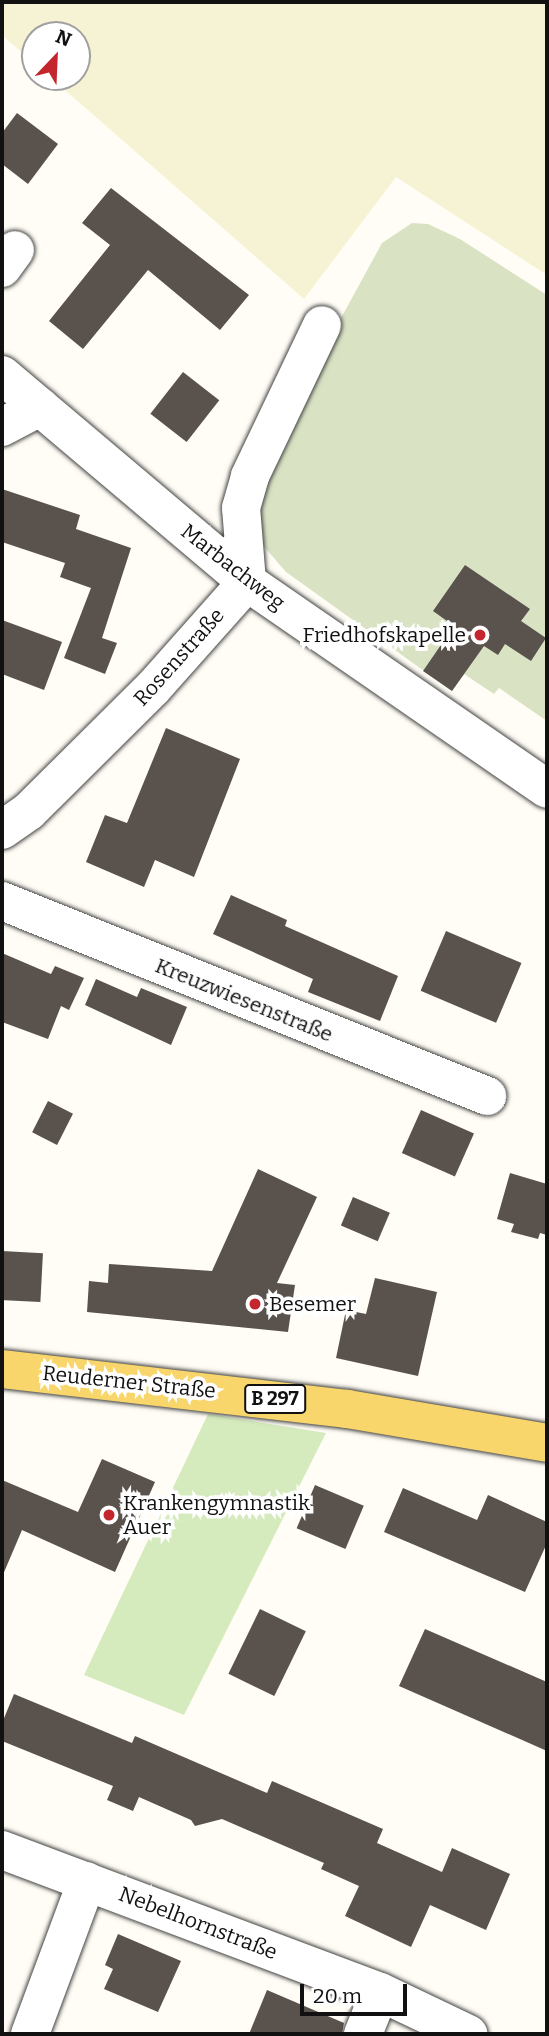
<!DOCTYPE html>
<html>
<head>
<meta charset="utf-8">
<style>
  body { margin:0 }
  #map { position:relative; width:549px; height:2036px; overflow:hidden; background:#fffdf5; font-family:Bitter,serif }
  div>[style] { position:absolute }
  [style*='--x'] { left:calc(var(--x)*1px); top:calc(var(--y)*1px); width:calc(var(--w)*1px); rotate:calc(var(--a)*1deg) }
  .farmland>* { inset:0; background:#f6f3d4 }
  .green>* { inset:0; background:#d5ebbd }
  .cemetery>* { inset:0; background:#d9e3c4 }
  .building>* { inset:0; background:#5a524d; transform-origin:0 0 }
  .roads { filter:drop-shadow(0 0 2px #444) drop-shadow(0 0 2px #444) }
  .street>* { height:38px; margin:-19px; padding:0 19px; transform-origin:19px; border-radius:19px; background:#fff }
  .primary>* { height:38px; margin:-19px; padding:0 19px; transform-origin:19px; border-radius:19px; background:#f9d66b }
  .dots>* { width:19px; height:19px; translate:-50% -50%; box-sizing:border-box; border:4px solid #fff; border-radius:50% }
  span { translate:-50% -50%; white-space:nowrap; text-align:center; line-height:1.15; -webkit-text-stroke:7px #fff; paint-order:stroke }
  .shield-label span { padding:2px 5px; background:#fff; border:2px solid; border-radius:5px; -webkit-text-stroke-width:0 }
  .shield-label { font-size:19px; color:#111; font-weight:700 }
  .street-label { font-size:21px; color:#111 }
  .poi-label { font-size:21px; color:#111 }
  .right { translate:-100% -50%; text-align:right }
  .left { translate:0 -50%; text-align:left }
  .frame { position:absolute; inset:0; border:4px solid #111; pointer-events:none }
  .north { position:absolute; left:21px; top:21px; width:70px; height:70px; box-sizing:border-box; background:#fff; border:2px solid #a0a0a0; border-radius:50%; rotate:23deg; font-size:19px; font-weight:700; line-height:28px; text-align:center; color:#111 }
  .north::after { content:''; display:block; margin:auto; width:24px; height:32px; background:#c4262e; clip-path:polygon(50% 0,100% 100%,50% 72%,0 100%) }
  .scale { position:absolute; left:300px; top:1984px; width:107px; height:32px; box-sizing:border-box; border:4px solid #111; border-top:0; padding-left:9px; font-size:21px; line-height:24px; white-space:nowrap; color:#111; -webkit-text-stroke:5px #fff; paint-order:stroke }
</style>
</head>
<body>
<div id="map">
  <div class="farmland">
    <i style="clip-path:polygon(2px 2px,547px 2px,547px 275px,396px 177px,304px 299px,50px 77px,77px 77px,77px 35px,35px 35px,35px 64px,2px 35px)"></i>
  </div>
  <div class="green">
    <i style="clip-path:polygon(208px 1414px,326px 1433px,184px 1715px,84px 1675px)"></i>
  </div>
  <div class="cemetery">
    <i style="clip-path:polygon(412px 223px,428px 224px,460px 239px,547px 295px,547px 721px,499px 688px,494px 694px,464px 674px,452px 691px,286px 572px,261px 543px,258px 511px,267px 473px,322px 353px,382px 243px)"></i>
  </div>
  <div class="building">
    <i style="clip-path:polygon(17px 113px,58px 144px,28px 184px,2px 164px,2px 133px)"></i>
    <i style="clip-path:polygon(111px 188px,249px 295px,220px 330px,148px 270px,83px 349px,49px 321px,110px 245px,82px 223px)"></i>
    <i style="left:183px;top:372px;width:46px;height:53px;rotate:38deg"></i>
    <i style="clip-path:polygon(2px 489px,80px 515px,76px 529px,131px 548px,102px 638px,117px 643px,105px 674px,64px 658px,91px 588px,60px 577px,65px 563px,2px 542px)"></i>
    <i style="clip-path:polygon(465px 565px,530px 609px,521px 621px,546px 638px,531px 661px,505px 644px,498px 655px,484px 646px,452px 691px,423px 671px,454px 626px,433px 611px)"></i>
    <i style="clip-path:polygon(2px 620px,62px 642px,44px 690px,2px 674px)"></i>
    <i style="clip-path:polygon(166px 728px,240px 759px,194px 877px,155px 860px,144px 887px,86px 862px,105px 815px,127px 823px)"></i>
    <i style="clip-path:polygon(231px 895px,287px 920px,285px 926px,398px 976px,380px 1021px,308px 992px,313px 979px,213px 934px)"></i>
    <i style="left:446px;top:931px;width:82px;height:65px;rotate:23deg"></i>
    <i style="clip-path:polygon(2px 953px,51px 974px,55px 966px,84px 978px,69px 1010px,61px 1006px,48px 1039px,2px 1022px)"></i>
    <i style="clip-path:polygon(96px 979px,137px 997px,141px 988px,187px 1007px,171px 1045px,85px 1005px)"></i>
    <i style="left:48px;top:1101px;width:28px;height:35px;rotate:27deg"></i>
    <i style="left:421px;top:1110px;width:58px;height:47px;rotate:24deg"></i>
    <i style="clip-path:polygon(258px 1169px,317px 1197px,277px 1283px,295px 1285px,288px 1332px,87px 1312px,89px 1281px,108px 1283px,109px 1264px,212px 1271px)"></i>
    <i style="clip-path:polygon(510px 1173px,547px 1184px,547px 1235px,540px 1233px,538px 1239px,511px 1232px,514px 1224px,497px 1219px)"></i>
    <i style="left:353px;top:1197px;width:40px;height:31px;rotate:23deg"></i>
    <i style="left:2px;top:1251px;width:41px;height:49px;rotate:3deg"></i>
    <i style="clip-path:polygon(375px 1278px,437px 1292px,418px 1376px,336px 1358px,346px 1310px,366px 1314px)"></i>
    <i style="clip-path:polygon(102px 1459px,155px 1482px,115px 1572px,22px 1530px,2px 1577px,2px 1480px,78px 1512px)"></i>
    <i style="left:315px;top:1485px;width:53px;height:47px;rotate:23deg"></i>
    <i style="clip-path:polygon(403px 1488px,477px 1520px,488px 1495px,547px 1522px,547px 1543px,525px 1592px,384px 1532px)"></i>
    <i style="left:260px;top:1609px;width:51px;height:72px;rotate:26deg"></i>
    <i style="clip-path:polygon(425px 1629px,547px 1682px,547px 1751px,399px 1686px)"></i>
    <i style="clip-path:polygon(14px 1694px,132px 1743px,135px 1736px,267px 1793px,272px 1781px,383px 1829px,377px 1843px,442px 1872px,452px 1848px,510px 1874px,486px 1930px,430px 1905px,411px 1947px,345px 1916px,359px 1886px,321px 1869px,324px 1863px,222px 1819px,195px 1826px,191px 1820px,139px 1797px,133px 1811px,107px 1800px,113px 1786px,2px 1741px,2px 1723px)"></i>
    <i style="clip-path:polygon(118px 1934px,181px 1961px,158px 2012px,104px 1989px,113px 1969px,105px 1965px)"></i>
    <i style="clip-path:polygon(267px 1990px,344px 2023px,342px 2034px,249px 2034px)"></i>
  </div>
  <div class="roads">
    <div class="street">
      <i style="--x:2;--y:268;--w:22;--a:-54"></i>
      <i style="--x:2;--y:375;--w:321;--a:40.2"></i>
      <i style="--x:247;--y:582;--w:364;--a:34.6"></i>
      <i style="--x:2;--y:427;--w:43;--a:-27.8"></i>
      <i style="--x:2;--y:830;--w:33;--a:-35"></i>
      <i style="--x:29;--y:811;--w:175;--a:-44.8"></i>
      <i style="--x:153;--y:688;--w:142;--a:-48.4"></i>
      <i style="--x:247;--y:582;--w:74;--a:-94.6"></i>
      <i style="--x:241;--y:508;--w:33;--a:-74"></i>
      <i style="--x:250;--y:476;--w:167;--a:-64.5"></i>
      <i style="--x:2;--y:901;--w:523;--a:21.9"></i>
      <i style="--x:2;--y:1850;--w:404;--a:20.6"></i>
      <i style="--x:380;--y:1992;--w:98;--a:25.5"></i>
      <i style="--x:30;--y:2034;--w:163;--a:-69.6"></i>
      <i style="--x:363;--y:2034;--w:45;--a:-68"></i>
    </div>
    <div class="primary">
      <i style="--x:2;--y:1369;--w:347;--a:6.6"></i>
      <i style="--x:347;--y:1409;--w:203;--a:9.6"></i>
    </div>
  </div>
  <div class="dots">
    <i style="left:480px;top:635px;background:#c4262e"></i>
    <i style="left:255px;top:1304px;background:#c4262e"></i>
    <i style="left:109px;top:1515px;background:#c4262e"></i>
  </div>
  <div class="shield-label">
    <span style="left:275px;top:1399px">B 297</span>
  </div>
  <div class="street-label">
    <span style="left:233px;top:567px;rotate:38deg">Marbachweg</span>
    <span style="left:179px;top:657px;rotate:-48deg">Rosenstraße</span>
    <span style="left:244px;top:1000px;rotate:22deg">Kreuzwiesenstraße</span>
    <span style="left:129px;top:1382px;rotate:6deg">Reuderner Straße</span>
    <span style="left:198px;top:1923px;rotate:21deg">Nebelhornstraße</span>
  </div>
  <div class="poi-label">
    <span class="right" style="left:466px;top:635px">Friedhofskapelle</span>
    <span class="left" style="left:269px;top:1304px">Besemer</span>
    <span class="left" style="left:123px;top:1515px">Krankengymnastik<br>Auer</span>
  </div>
  <div class="frame"></div>
  <div class="north">N</div>
  <div class="scale">20 m</div>
</div>
</body>
</html>
